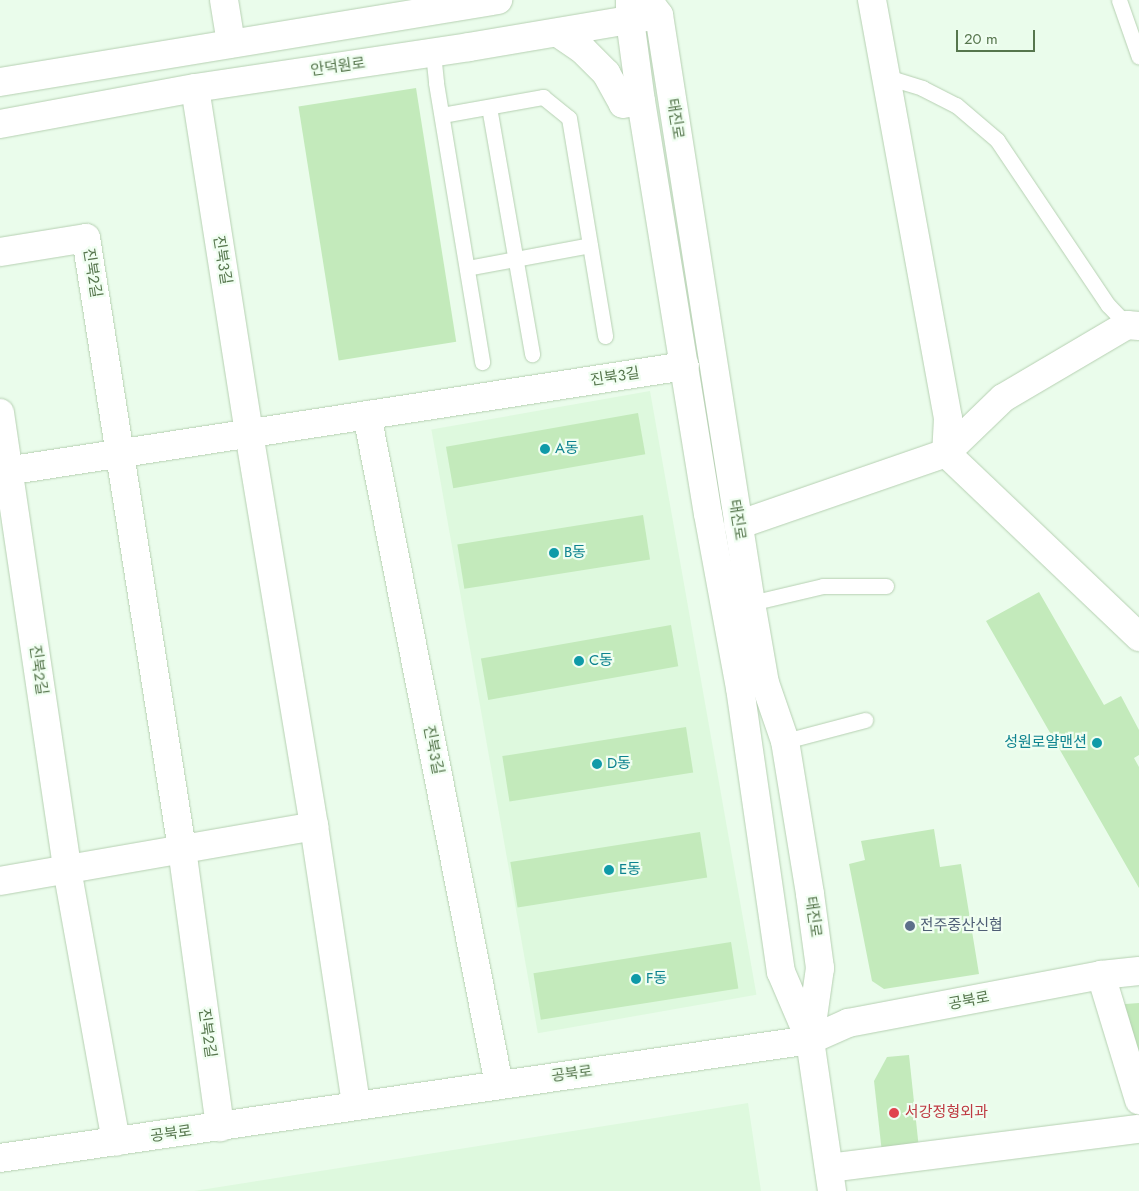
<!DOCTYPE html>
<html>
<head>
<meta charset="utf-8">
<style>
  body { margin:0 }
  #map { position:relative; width:1139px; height:1191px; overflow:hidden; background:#eafceb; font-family:Jost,"Noto Sans KR",sans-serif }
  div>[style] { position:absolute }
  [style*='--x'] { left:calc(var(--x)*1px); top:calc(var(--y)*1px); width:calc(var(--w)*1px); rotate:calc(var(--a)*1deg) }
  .residential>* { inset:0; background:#def9de; transform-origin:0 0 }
  .building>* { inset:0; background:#c3eabb; transform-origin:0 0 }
  .roads { filter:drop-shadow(0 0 1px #b6d0b2) drop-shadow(0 0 1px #b6d0b2) }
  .lane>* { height:15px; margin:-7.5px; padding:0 7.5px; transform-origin:7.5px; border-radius:7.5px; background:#fff }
  .street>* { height:28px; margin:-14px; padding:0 14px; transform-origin:14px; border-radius:14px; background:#fff }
  .secondary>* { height:28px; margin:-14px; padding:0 14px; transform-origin:14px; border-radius:14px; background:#fff }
  .dots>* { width:14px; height:14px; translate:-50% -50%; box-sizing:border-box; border:2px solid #f0fef1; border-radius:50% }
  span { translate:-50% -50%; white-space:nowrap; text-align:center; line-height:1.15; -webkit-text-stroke:4.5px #f0fef1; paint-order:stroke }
  .street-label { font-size:15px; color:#56764d }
  .culture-label { font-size:15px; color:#0d838f }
  .left { translate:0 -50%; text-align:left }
  .right { translate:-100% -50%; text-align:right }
  .service-label { font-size:15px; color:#4e5e75 }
  .health-label { font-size:15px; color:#be3a42 }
  .scale { position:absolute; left:956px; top:30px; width:79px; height:22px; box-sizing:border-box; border:2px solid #56764d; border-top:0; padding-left:6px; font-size:15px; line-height:18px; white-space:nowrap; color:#56764d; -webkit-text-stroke:4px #f0fef1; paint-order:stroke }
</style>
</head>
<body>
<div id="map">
  <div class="residential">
    <i style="left:650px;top:391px;width:613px;height:222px;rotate:80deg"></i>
    <i style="clip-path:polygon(748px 1103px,761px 1191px,194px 1191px,655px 1118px)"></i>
  </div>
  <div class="building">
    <i style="left:416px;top:88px;width:257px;height:119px;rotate:81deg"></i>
    <i style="left:638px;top:413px;width:42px;height:195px;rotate:80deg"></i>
    <i style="left:643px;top:515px;width:45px;height:188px;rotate:81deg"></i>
    <i style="clip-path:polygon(1039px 592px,1104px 705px,1121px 696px,1139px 730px,1139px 755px,1134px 758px,1139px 767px,1139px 888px,986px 621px)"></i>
    <i style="left:671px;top:625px;width:42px;height:193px;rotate:80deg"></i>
    <i style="left:686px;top:727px;width:46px;height:186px;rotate:81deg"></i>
    <i style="clip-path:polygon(934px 829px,940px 867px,961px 864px,979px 974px,884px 989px,872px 981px,849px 864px,865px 860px,861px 841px)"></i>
    <i style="left:700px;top:832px;width:46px;height:192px;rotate:81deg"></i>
    <i style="left:731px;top:942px;width:47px;height:200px;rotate:81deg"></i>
    <i style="clip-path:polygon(1139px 1003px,1139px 1092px,1112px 1005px)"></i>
    <i style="clip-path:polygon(909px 1055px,919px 1149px,882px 1153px,874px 1081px,887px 1057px)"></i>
  </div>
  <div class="roads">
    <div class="lane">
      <i style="--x:1119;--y:0;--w:60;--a:70.7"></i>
      <i style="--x:433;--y:53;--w:30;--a:84"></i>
      <i style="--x:436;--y:83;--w:283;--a:80.6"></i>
      <i style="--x:887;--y:77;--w:37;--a:17"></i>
      <i style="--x:922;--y:88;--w:38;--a:27"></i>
      <i style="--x:956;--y:105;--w:54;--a:40.5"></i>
      <i style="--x:997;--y:140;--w:199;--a:56.1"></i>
      <i style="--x:1108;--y:305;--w:28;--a:46"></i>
      <i style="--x:489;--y:107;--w:251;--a:80.1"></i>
      <i style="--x:442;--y:115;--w:103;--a:-10.1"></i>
      <i style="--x:543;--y:97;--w:33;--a:39"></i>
      <i style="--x:569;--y:118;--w:221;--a:80.6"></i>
      <i style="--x:467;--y:268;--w:125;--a:-10.6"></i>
      <i style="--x:751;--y:603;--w:74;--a:-13.3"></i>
      <i style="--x:823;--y:586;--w:63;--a:0"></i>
      <i style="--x:785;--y:741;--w:83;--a:-14.7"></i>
    </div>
    <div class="street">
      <i style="--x:224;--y:0;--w:44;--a:80.8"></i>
      <i style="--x:872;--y:0;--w:425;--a:79.7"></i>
      <i style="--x:948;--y:418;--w:35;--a:93"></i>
      <i style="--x:946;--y:453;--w:267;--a:43.6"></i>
      <i style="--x:195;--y:88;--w:349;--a:81.1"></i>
      <i style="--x:249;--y:433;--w:398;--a:80.6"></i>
      <i style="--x:314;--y:826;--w:281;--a:81.4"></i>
      <i style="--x:0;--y:252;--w:87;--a:-9.2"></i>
      <i style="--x:86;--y:238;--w:618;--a:81.07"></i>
      <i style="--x:182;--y:849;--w:281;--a:82.2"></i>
      <i style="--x:0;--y:413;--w:461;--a:81.6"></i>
      <i style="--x:67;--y:869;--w:277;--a:79.8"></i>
      <i style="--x:367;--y:415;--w:683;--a:78.85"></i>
      <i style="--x:0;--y:472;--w:693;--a:-8.8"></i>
      <i style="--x:738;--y:525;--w:220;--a:-19.1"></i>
      <i style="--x:946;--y:453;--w:79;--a:-44"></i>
      <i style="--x:1003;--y:398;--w:144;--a:-30.5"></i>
      <i style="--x:1127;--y:325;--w:12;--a:5"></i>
      <i style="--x:0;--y:881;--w:319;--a:-9.9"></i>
      <i style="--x:1101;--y:975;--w:131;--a:73.1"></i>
      <i style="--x:829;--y:1168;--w:312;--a:-7.2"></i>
    </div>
    <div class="secondary">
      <i style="--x:630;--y:0;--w:20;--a:90"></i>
      <i style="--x:630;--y:20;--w:82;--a:82.3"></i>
      <i style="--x:641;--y:101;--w:418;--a:80.8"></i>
      <i style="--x:708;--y:514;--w:177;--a:79.6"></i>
      <i style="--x:740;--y:688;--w:287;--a:81.8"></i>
      <i style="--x:781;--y:972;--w:74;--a:66.9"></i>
      <i style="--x:810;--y:1040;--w:153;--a:81.7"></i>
      <i style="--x:648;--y:0;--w:19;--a:54"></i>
      <i style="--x:659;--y:15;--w:595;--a:81.11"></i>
      <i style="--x:751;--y:603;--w:81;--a:80.1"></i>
      <i style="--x:765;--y:683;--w:61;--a:71"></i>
      <i style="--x:785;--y:741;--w:155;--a:80.7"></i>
      <i style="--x:810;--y:894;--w:75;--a:82.3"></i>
      <i style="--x:820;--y:968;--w:71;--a:98.1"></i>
      <i style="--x:558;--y:33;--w:30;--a:34"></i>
      <i style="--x:583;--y:50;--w:33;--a:45"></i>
      <i style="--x:606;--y:73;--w:35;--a:61"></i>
      <i style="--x:623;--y:104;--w:18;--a:-9"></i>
      <i style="--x:0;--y:82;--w:505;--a:-9.35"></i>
      <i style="--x:0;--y:124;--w:198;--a:-10.5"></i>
      <i style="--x:195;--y:88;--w:277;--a:-8.5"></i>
      <i style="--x:469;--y:47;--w:181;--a:-9.6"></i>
      <i style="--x:0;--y:1158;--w:819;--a:-8.29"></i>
      <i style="--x:810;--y:1040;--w:42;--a:-24.1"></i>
      <i style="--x:848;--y:1023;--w:258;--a:-10.7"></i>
      <i style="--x:1101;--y:975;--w:38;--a:-6"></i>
    </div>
  </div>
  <div class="dots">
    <i style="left:545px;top:449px;background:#0f9aa8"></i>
    <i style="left:554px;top:553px;background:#0f9aa8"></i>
    <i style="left:579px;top:661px;background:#0f9aa8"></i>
    <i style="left:1097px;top:743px;background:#0f9aa8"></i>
    <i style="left:597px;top:764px;background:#0f9aa8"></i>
    <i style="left:609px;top:870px;background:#0f9aa8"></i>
    <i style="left:910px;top:926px;background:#5c6f8a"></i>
    <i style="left:636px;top:979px;background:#0f9aa8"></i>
    <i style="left:894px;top:1113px;background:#e0444e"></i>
  </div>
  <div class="street-label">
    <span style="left:338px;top:67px;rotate:-8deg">안덕원로</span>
    <span style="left:675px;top:119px;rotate:81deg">태진로</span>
    <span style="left:222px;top:260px;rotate:81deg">진북3길</span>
    <span style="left:92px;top:273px;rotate:81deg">진북2길</span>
    <span style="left:615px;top:377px;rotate:-9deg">진북3길</span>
    <span style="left:737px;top:520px;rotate:81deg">태진로</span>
    <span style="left:38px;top:670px;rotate:82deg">진북2길</span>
    <span style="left:433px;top:750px;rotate:79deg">진북3길</span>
    <span style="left:813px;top:917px;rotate:82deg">태진로</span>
    <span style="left:969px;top:1001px;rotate:-11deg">공북로</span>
    <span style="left:207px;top:1033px;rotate:82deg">진북2길</span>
    <span style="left:572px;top:1074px;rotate:-8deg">공북로</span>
    <span style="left:171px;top:1134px;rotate:-8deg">공북로</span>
  </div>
  <div class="culture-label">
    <span class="left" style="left:555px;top:449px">A동</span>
    <span class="left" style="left:564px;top:553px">B동</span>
    <span class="left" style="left:589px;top:661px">C동</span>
    <span class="right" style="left:1087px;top:743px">성원로얄맨션</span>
    <span class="left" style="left:607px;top:764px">D동</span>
    <span class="left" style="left:619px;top:870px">E동</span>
    <span class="left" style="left:646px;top:979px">F동</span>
  </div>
  <div class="service-label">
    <span class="left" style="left:920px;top:926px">전주중산신협</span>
  </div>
  <div class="health-label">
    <span class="left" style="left:905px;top:1113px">서강정형외과</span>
  </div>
  <div class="scale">20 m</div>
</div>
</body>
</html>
